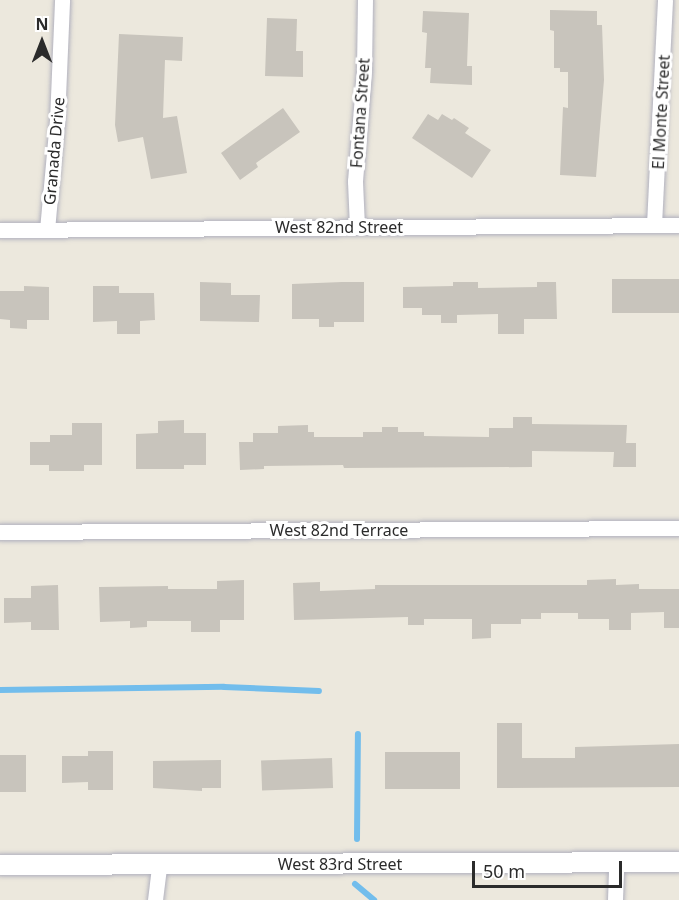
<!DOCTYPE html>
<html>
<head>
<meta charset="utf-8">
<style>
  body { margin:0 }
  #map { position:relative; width:679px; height:900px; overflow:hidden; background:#ece8dd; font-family:"Noto Sans",sans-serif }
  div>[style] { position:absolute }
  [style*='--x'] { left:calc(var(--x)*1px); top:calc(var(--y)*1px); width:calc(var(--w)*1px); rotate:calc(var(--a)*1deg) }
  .stream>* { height:6px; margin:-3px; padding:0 3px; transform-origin:3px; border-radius:3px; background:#72bdec }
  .building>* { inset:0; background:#c8c4bc; transform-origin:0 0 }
  .roads { filter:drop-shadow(0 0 2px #b1b1be) drop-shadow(0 0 2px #b1b1be) }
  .minor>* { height:15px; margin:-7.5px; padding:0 7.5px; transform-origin:7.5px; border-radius:7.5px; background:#fff }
  .tertiary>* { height:20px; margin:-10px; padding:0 10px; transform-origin:10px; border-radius:10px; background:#fff }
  span { translate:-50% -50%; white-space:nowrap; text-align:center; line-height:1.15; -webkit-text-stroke:6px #fff; paint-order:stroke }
  .street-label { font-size:16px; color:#2b2b2b }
  .north { position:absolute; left:12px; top:12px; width:60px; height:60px; -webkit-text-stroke:4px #fff; paint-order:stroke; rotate:0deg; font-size:16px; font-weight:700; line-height:24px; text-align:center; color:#2b2b2b }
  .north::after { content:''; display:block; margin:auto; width:21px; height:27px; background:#2b2b2b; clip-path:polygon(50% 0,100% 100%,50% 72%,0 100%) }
  .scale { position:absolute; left:472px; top:861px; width:150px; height:27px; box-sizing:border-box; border:3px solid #2b2b2b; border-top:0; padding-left:8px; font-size:18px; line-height:21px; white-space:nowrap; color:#2b2b2b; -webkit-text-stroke:4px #fff; paint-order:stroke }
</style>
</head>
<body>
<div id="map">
  <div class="stream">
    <i style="--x:0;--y:690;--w:224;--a:-0.8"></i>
    <i style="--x:224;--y:687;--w:95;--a:2.4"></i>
    <i style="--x:357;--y:839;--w:105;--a:-89.5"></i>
    <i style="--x:355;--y:884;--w:25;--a:40"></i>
  </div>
  <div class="building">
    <i style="clip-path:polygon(550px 10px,597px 11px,597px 25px,602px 25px,604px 80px,596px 177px,560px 175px,563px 107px,568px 108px,568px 72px,560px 72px,560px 68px,554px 68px,554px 31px,550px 30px)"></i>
    <i style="clip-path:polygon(423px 11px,469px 13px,467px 66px,472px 66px,472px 85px,430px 83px,431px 68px,425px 68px,427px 33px,422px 32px)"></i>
    <i style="clip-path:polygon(267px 18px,297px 19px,296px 51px,303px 51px,303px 77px,265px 76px)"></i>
    <i style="clip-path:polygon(119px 34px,183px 37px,182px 61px,165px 60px,163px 118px,177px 116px,187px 173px,151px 179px,143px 137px,118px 142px,115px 125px)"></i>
    <i style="clip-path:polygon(283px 108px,300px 132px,256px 163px,258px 167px,240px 180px,221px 153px)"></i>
    <i style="clip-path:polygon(428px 114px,438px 120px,442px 114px,452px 120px,454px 118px,469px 128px,465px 133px,491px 150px,472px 178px,412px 138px)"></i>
    <i style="left:612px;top:279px;width:67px;height:34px"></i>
    <i style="clip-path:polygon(200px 282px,231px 283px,231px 295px,260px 295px,259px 322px,200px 321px)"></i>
    <i style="clip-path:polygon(342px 282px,364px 282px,364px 322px,334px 322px,334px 327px,319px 327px,319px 319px,292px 319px,292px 284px)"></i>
    <i style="clip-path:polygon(453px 282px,478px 282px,478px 288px,537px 287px,537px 282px,556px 282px,557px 319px,524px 319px,524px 334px,498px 334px,498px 314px,457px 315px,457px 323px,441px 323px,441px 315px,422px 315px,422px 308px,403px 308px,403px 287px,453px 286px)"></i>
    <i style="clip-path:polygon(24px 286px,49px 287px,49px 320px,27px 320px,27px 329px,10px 328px,10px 320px,0 319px,0 291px,24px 291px)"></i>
    <i style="clip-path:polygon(93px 286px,119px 286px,119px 293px,154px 293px,155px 320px,140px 321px,140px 334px,117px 334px,117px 321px,93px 322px)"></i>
    <i style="clip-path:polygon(513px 417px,532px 417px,532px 424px,627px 425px,626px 443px,636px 443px,636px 467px,613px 467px,614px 452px,532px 451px,532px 467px,344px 468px,343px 465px,264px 466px,264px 469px,240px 470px,239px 442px,253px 442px,253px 433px,278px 433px,278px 426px,308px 425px,308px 432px,314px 432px,314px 437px,363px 437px,363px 432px,382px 432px,382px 427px,398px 427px,398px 432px,424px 432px,424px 436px,489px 437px,489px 428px,513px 428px)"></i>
    <i style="clip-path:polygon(184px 420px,184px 433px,206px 433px,206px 465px,184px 465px,184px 469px,136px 469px,136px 434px,158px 433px,158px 421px)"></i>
    <i style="clip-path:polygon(72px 423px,102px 423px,102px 465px,84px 465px,84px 471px,49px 471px,49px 465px,30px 465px,30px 442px,50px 442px,50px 435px,72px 435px)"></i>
    <i style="clip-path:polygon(616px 579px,616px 585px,639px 584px,639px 589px,679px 589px,679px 628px,664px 628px,664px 612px,631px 613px,631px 630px,609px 630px,609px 619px,578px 619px,578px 613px,541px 613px,541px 619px,521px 619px,521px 624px,491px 624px,491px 638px,472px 639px,472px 619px,424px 619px,424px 625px,408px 625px,408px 617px,294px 620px,293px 583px,320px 582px,320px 591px,375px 589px,375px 585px,587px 585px,587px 580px)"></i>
    <i style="clip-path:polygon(244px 580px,244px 620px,220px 620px,220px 632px,191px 632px,191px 621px,147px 621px,147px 627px,130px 628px,130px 621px,100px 622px,99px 587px,168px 586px,168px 589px,217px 589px,217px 581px)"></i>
    <i style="clip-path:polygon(58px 585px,59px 630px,31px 630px,31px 622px,4px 623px,4px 598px,31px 598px,31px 586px)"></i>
    <i style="clip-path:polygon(497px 723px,522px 723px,522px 758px,575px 758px,575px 747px,679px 744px,679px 787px,497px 788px)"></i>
    <i style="clip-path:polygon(88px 751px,113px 751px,113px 790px,88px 790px,88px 782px,62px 783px,62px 756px,88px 756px)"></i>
    <i style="left:385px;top:752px;width:75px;height:37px"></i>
    <i style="left:26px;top:755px;width:37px;height:26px;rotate:90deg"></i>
    <i style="left:332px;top:758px;width:30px;height:71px;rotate:88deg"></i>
    <i style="clip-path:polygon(221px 760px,221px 788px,202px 788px,202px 791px,153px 788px,153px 761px)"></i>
  </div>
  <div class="roads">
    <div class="minor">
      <i style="--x:654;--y:225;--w:225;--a:-87.2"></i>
      <i style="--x:357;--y:227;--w:46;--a:-92.5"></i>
      <i style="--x:355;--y:181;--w:110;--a:-85.3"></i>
      <i style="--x:364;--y:71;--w:71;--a:-89.2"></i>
      <i style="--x:0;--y:230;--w:679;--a:-0.42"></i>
      <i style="--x:47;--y:230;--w:109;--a:-84.8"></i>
      <i style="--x:57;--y:121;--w:121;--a:-87.6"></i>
      <i style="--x:0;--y:532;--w:679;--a:-0.34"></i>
      <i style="--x:155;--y:900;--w:34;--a:-83"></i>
      <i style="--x:615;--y:900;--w:38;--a:-88"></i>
    </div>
    <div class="tertiary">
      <i style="--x:0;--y:865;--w:679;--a:-0.25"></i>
    </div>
  </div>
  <div class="street-label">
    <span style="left:661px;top:112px;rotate:-87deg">El Monte Street</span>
    <span style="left:360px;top:113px;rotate:-86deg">Fontana Street</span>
    <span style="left:54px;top:151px;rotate:-85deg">Granada Drive</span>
    <span style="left:339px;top:227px">West 82nd Street</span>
    <span style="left:339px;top:530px">West 82nd Terrace</span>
    <span style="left:340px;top:864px">West 83rd Street</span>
  </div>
  <div class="north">N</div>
  <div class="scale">50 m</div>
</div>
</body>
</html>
